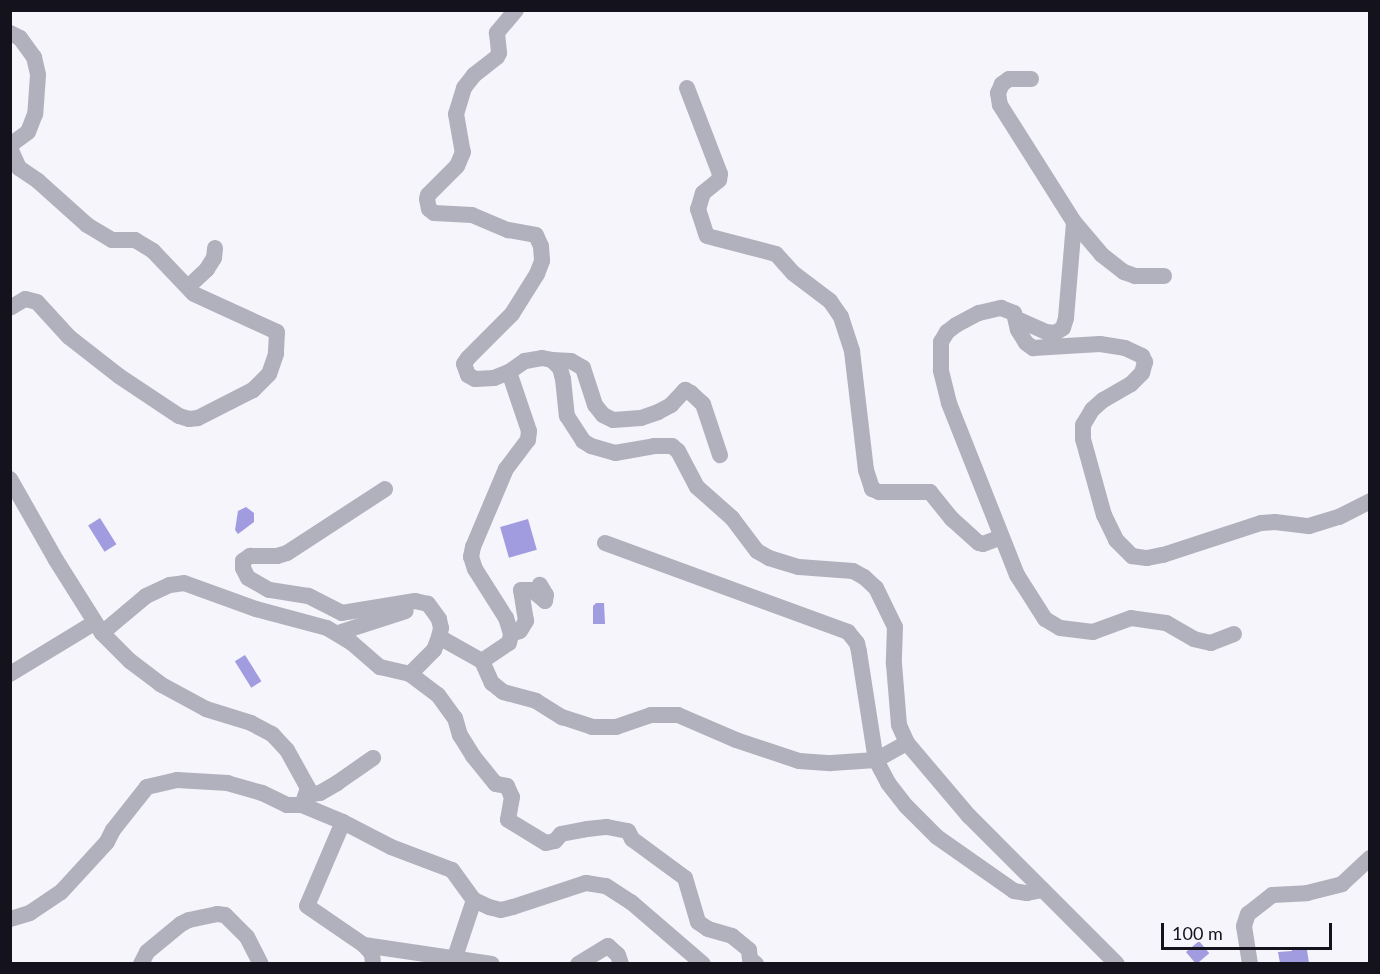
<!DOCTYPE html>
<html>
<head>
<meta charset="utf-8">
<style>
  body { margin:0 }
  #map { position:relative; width:1380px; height:974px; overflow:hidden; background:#f5f5fb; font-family:Lato,sans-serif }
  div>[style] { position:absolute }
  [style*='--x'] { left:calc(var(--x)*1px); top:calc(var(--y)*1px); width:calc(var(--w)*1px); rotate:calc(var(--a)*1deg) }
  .water>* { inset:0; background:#a19bdf; transform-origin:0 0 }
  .minor>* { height:16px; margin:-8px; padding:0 8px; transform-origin:8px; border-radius:8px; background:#b1b0bd }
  span { translate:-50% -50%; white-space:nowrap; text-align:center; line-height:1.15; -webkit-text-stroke:6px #f5f5fb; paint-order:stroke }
  .frame { position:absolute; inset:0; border:12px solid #14131d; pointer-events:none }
  .scale { position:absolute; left:1161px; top:923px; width:171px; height:27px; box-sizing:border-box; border:3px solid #14131d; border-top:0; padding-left:8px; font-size:18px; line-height:21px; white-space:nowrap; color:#14131d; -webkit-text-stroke:4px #f5f5fb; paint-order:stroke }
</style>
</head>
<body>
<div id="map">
  <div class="water">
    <i style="clip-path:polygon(246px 507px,254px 513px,254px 522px,238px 534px,235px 530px,238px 511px)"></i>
    <i style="left:100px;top:518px;width:31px;height:14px;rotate:58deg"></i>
    <i style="left:528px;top:519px;width:32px;height:29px;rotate:74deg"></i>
    <i style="clip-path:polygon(596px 603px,604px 603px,605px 624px,593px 624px,593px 606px)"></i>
    <i style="left:245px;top:655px;width:31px;height:12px;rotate:58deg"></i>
    <i style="left:1199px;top:941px;width:16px;height:17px;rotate:50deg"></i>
    <i style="clip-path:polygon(1292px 948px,1307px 950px,1309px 963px,1280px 963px,1278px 952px,1292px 951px)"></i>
  </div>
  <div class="minor">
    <i style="--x:516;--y:10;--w:30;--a:130"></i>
    <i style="--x:497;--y:33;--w:20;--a:84"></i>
    <i style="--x:499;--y:53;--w:4;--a:117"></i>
    <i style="--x:497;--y:57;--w:29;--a:142"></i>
    <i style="--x:474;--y:75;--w:16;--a:128"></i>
    <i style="--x:464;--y:88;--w:27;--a:107"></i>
    <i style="--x:456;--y:114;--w:39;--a:80"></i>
    <i style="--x:463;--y:152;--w:15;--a:113"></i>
    <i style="--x:457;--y:166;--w:41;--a:135"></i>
    <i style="--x:428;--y:195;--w:4;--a:104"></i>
    <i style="--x:427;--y:199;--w:10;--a:79"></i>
    <i style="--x:429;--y:209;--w:6;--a:39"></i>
    <i style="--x:434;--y:213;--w:38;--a:3"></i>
    <i style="--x:472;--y:215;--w:39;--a:23"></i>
    <i style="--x:508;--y:230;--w:28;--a:10"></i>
    <i style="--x:536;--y:235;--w:12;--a:66"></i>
    <i style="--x:541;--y:246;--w:15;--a:86"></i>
    <i style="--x:542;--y:261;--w:14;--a:111"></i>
    <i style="--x:537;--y:274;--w:47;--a:122"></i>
    <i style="--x:512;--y:314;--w:62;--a:135"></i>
    <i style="--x:468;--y:358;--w:7;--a:124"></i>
    <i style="--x:464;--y:364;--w:12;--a:70"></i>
    <i style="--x:468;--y:375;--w:8;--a:30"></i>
    <i style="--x:475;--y:379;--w:19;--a:-3"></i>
    <i style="--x:494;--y:378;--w:16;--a:-22"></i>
    <i style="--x:509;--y:372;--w:19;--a:-35"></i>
    <i style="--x:525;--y:361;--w:17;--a:-10"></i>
    <i style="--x:542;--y:358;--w:10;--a:11"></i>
    <i style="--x:552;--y:360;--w:11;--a:45"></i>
    <i style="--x:560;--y:368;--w:11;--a:75"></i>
    <i style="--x:563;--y:379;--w:37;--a:84"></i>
    <i style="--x:567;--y:416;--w:30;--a:57"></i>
    <i style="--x:583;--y:441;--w:9;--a:32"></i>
    <i style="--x:591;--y:446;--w:25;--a:16"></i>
    <i style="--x:615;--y:453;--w:40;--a:-10"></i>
    <i style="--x:654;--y:446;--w:18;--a:0"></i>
    <i style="--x:672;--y:446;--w:8;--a:40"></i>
    <i style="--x:678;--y:451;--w:41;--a:62.2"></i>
    <i style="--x:697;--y:487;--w:47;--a:41.5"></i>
    <i style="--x:732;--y:518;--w:41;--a:52.9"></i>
    <i style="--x:757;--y:551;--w:14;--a:30"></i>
    <i style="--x:769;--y:558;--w:31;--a:17"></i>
    <i style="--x:799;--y:567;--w:54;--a:4.2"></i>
    <i style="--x:853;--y:571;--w:13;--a:29"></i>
    <i style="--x:864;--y:577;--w:16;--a:43"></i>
    <i style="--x:876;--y:588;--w:43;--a:64"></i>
    <i style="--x:895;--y:627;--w:37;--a:92"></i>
    <i style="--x:894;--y:664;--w:61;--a:85.3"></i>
    <i style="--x:899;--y:725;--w:20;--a:66"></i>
    <i style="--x:907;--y:743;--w:96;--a:49.7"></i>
    <i style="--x:969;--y:816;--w:209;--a:45"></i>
    <i style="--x:10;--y:33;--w:11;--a:27"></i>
    <i style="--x:20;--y:38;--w:24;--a:54"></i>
    <i style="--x:34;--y:57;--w:18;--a:77"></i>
    <i style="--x:38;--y:75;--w:39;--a:94"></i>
    <i style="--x:35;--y:114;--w:19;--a:111"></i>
    <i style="--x:28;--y:132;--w:22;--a:144"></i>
    <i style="--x:1031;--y:79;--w:22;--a:180"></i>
    <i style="--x:1009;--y:79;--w:9;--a:144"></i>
    <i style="--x:1002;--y:84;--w:10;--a:114"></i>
    <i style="--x:998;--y:93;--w:12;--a:81"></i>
    <i style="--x:1000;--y:105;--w:138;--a:57.7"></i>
    <i style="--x:687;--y:88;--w:92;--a:69"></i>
    <i style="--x:720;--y:174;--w:6;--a:99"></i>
    <i style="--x:719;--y:180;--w:21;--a:141"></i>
    <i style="--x:703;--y:193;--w:17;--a:107"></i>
    <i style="--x:698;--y:209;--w:28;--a:72"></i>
    <i style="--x:707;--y:236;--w:71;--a:14.6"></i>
    <i style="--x:776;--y:254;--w:25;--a:48"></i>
    <i style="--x:793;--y:273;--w:46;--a:37.1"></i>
    <i style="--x:830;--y:301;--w:19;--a:55"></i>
    <i style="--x:841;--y:317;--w:36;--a:72"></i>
    <i style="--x:852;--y:351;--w:120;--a:83.3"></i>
    <i style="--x:866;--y:470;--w:20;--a:72"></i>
    <i style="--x:872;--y:489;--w:8;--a:23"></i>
    <i style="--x:879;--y:492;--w:51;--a:0"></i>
    <i style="--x:930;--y:492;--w:35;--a:51"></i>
    <i style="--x:952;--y:519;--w:36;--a:42"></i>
    <i style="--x:979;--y:543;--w:4;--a:14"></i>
    <i style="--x:983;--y:544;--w:19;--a:-21"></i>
    <i style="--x:10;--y:148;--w:22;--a:66"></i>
    <i style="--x:19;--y:168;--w:23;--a:34"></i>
    <i style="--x:38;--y:181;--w:66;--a:41.9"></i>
    <i style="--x:87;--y:225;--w:29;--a:31"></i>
    <i style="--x:112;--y:240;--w:23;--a:0"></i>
    <i style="--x:135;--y:240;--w:21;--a:31"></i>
    <i style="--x:153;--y:251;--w:59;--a:46.4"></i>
    <i style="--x:194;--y:294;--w:91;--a:24.6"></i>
    <i style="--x:277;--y:332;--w:22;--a:93"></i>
    <i style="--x:276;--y:354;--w:21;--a:109"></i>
    <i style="--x:269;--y:374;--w:23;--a:135"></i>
    <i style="--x:253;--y:390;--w:62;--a:153"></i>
    <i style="--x:198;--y:418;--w:9;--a:174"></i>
    <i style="--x:189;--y:419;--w:10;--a:-163"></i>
    <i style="--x:179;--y:416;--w:72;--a:-146.3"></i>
    <i style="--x:119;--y:376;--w:63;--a:-142"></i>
    <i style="--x:69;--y:337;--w:47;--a:-132.4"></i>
    <i style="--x:37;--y:302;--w:12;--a:-166"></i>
    <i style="--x:25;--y:299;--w:17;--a:149"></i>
    <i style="--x:188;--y:287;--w:26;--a:-43"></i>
    <i style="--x:207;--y:269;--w:13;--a:-58"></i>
    <i style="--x:214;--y:258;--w:10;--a:-84"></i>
    <i style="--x:1017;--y:319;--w:32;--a:24"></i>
    <i style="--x:1046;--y:332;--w:9;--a:6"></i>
    <i style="--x:1055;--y:333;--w:9;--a:-32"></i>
    <i style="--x:1063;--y:328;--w:10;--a:-73"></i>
    <i style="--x:1066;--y:318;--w:96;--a:-85.2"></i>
    <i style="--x:1074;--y:222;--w:43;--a:49.7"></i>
    <i style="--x:1102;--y:255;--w:28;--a:38"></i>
    <i style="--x:1124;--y:272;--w:12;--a:20"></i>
    <i style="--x:1135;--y:276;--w:29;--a:0"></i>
    <i style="--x:552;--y:360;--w:19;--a:3"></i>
    <i style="--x:571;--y:361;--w:14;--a:30"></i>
    <i style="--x:583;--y:368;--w:39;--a:72"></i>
    <i style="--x:595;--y:405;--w:13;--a:51"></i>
    <i style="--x:603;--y:415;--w:11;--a:27"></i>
    <i style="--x:613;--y:420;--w:28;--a:-4"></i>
    <i style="--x:641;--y:418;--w:18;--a:-19"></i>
    <i style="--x:658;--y:412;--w:15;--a:-28"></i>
    <i style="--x:671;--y:405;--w:21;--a:-47"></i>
    <i style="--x:685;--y:390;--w:7;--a:27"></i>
    <i style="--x:691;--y:393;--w:16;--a:43"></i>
    <i style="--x:703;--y:404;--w:54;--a:71.6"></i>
    <i style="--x:10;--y:479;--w:93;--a:60.4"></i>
    <i style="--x:56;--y:560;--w:86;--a:57.8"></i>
    <i style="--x:102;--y:633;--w:40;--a:45"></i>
    <i style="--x:130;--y:661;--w:38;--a:37"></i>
    <i style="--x:160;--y:684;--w:52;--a:28.5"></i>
    <i style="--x:206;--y:709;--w:47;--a:17.3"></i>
    <i style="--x:251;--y:723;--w:24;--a:28"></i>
    <i style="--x:272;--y:734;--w:22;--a:47"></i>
    <i style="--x:287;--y:750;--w:43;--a:61.1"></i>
    <i style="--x:308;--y:788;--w:18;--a:109"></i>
    <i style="--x:302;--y:805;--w:15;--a:180"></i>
    <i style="--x:287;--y:805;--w:28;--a:-154"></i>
    <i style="--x:262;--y:793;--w:35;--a:-164"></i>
    <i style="--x:228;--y:783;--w:51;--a:-176.6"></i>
    <i style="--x:177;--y:780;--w:31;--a:167"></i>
    <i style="--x:147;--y:787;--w:55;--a:128.3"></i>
    <i style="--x:113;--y:830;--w:13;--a:117"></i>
    <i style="--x:107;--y:842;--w:68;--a:132.6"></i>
    <i style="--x:61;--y:892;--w:37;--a:146"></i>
    <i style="--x:30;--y:913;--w:21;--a:163"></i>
    <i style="--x:605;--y:543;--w:259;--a:20.1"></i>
    <i style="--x:848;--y:632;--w:14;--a:51"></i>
    <i style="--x:857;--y:643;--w:9;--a:77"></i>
    <i style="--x:859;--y:652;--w:109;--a:81.1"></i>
    <i style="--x:876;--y:760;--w:26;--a:62"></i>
    <i style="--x:888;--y:783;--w:29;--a:52"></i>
    <i style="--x:906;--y:806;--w:44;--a:45"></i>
    <i style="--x:937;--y:837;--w:94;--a:35"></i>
    <i style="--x:1014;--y:891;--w:13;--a:9"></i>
    <i style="--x:1027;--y:893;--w:16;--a:-11"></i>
    <i style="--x:102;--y:633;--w:57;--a:-40.1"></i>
    <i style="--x:146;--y:596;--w:26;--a:-25"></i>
    <i style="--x:170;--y:585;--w:14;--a:-8"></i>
    <i style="--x:184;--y:583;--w:77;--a:19.9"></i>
    <i style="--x:256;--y:609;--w:73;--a:15"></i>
    <i style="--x:327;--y:628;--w:29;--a:31"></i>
    <i style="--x:352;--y:643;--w:37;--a:41"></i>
    <i style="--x:380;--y:667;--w:31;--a:13"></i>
    <i style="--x:410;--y:674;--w:34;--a:-45"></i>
    <i style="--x:434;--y:650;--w:14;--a:-69"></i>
    <i style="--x:439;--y:637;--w:9;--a:-77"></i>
    <i style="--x:441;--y:628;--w:9;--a:-103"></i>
    <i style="--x:439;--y:619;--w:19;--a:-126"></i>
    <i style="--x:428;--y:604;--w:13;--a:-167"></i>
    <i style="--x:415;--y:601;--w:74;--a:170.7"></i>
    <i style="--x:342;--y:613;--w:38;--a:-153"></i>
    <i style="--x:308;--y:596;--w:39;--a:-171"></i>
    <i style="--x:269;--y:590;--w:24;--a:-150"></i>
    <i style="--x:248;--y:578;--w:11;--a:-117"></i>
    <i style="--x:243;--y:568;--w:7;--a:-90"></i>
    <i style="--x:243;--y:561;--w:9;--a:-36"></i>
    <i style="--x:250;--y:556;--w:27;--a:0"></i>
    <i style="--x:277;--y:556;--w:10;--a:-17"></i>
    <i style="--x:287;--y:553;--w:117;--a:-33.1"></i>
    <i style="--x:338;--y:633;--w:71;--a:-17.9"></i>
    <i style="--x:511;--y:634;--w:9;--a:-18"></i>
    <i style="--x:520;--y:631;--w:12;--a:-59"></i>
    <i style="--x:526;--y:621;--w:31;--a:-99"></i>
    <i style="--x:521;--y:590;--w:11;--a:0"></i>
    <i style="--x:532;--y:590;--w:17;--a:40"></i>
    <i style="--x:545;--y:601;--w:6;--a:-81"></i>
    <i style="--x:546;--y:595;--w:12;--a:-121"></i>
    <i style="--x:1234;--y:634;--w:25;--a:159"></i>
    <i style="--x:1211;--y:643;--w:17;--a:-167"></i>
    <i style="--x:1194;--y:639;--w:32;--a:-150"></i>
    <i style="--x:1166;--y:623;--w:35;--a:-172"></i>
    <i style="--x:1131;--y:618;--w:40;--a:159.8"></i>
    <i style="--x:1093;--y:632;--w:33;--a:-173"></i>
    <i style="--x:1060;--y:628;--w:17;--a:-149"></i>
    <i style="--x:1045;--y:619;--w:52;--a:-122.5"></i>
    <i style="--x:1017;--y:575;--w:185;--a:-111.6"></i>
    <i style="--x:949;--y:403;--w:34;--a:-104"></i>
    <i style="--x:941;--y:370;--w:28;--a:-90"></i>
    <i style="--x:941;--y:342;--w:12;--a:-59"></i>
    <i style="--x:947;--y:332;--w:11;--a:-38"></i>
    <i style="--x:956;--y:325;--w:26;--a:-28"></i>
    <i style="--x:979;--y:313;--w:23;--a:-13"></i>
    <i style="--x:1001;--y:308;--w:14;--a:21"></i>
    <i style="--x:1014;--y:313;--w:17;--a:77"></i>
    <i style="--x:1018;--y:330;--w:15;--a:58"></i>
    <i style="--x:1026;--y:343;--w:9;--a:36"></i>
    <i style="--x:1033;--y:348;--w:67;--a:-3.4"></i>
    <i style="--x:1100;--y:344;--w:25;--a:9"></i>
    <i style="--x:1125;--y:348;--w:19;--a:25"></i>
    <i style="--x:1142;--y:356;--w:7;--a:63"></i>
    <i style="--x:1145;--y:362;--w:11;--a:105"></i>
    <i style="--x:1142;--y:373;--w:16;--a:135"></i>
    <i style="--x:1131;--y:384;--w:32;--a:150"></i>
    <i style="--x:1103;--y:400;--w:15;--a:138"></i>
    <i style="--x:1092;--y:410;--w:17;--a:121"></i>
    <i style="--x:1083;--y:425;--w:14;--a:90"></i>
    <i style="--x:1083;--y:439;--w:79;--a:74.6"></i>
    <i style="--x:1104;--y:515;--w:28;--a:64"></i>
    <i style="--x:1116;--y:540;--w:23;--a:45"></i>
    <i style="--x:1132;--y:556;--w:15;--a:8"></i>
    <i style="--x:1147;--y:558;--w:16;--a:-11"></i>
    <i style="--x:1163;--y:555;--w:103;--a:-18.1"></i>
    <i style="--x:1261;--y:523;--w:14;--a:-4"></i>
    <i style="--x:1275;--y:522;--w:34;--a:7"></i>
    <i style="--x:1309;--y:526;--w:31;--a:-17"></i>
    <i style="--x:1339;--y:517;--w:35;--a:-27"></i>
    <i style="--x:439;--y:637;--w:49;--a:29.2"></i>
    <i style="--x:482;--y:661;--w:32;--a:-34"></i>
    <i style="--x:509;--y:643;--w:9;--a:-77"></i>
    <i style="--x:511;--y:634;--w:17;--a:-107"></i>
    <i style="--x:506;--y:618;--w:58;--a:-122.3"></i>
    <i style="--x:475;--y:569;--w:13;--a:-108"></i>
    <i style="--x:471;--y:557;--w:10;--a:-79"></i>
    <i style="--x:473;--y:547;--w:85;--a:-67.1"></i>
    <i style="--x:506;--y:469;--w:36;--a:-53"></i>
    <i style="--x:528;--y:440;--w:9;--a:-84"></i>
    <i style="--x:529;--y:431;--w:62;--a:-108.7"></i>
    <i style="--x:482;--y:661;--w:24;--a:66"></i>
    <i style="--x:492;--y:683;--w:14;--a:39"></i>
    <i style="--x:503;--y:692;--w:34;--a:15"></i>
    <i style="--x:536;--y:701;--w:31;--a:32"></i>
    <i style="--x:562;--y:717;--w:32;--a:18"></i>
    <i style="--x:592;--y:727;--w:24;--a:0"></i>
    <i style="--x:616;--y:727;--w:37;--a:-19"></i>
    <i style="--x:651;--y:715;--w:27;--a:0"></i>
    <i style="--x:678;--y:715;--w:63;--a:23.3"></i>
    <i style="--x:736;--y:740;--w:66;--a:18.4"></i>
    <i style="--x:799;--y:761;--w:32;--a:4"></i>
    <i style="--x:831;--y:763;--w:45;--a:-3.8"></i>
    <i style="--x:876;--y:760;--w:35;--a:-29"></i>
    <i style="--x:10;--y:674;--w:98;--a:-31.3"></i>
    <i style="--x:410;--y:674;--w:35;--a:37"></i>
    <i style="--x:438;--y:695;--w:29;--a:54"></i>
    <i style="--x:455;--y:718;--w:18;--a:74"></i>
    <i style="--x:460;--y:735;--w:25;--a:58"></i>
    <i style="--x:473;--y:756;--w:36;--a:51"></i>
    <i style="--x:496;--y:784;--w:11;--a:10"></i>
    <i style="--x:507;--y:786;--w:12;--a:66"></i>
    <i style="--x:512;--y:797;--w:23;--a:100"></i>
    <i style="--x:508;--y:820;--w:44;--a:31.2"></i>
    <i style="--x:546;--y:843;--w:9;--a:-13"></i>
    <i style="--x:555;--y:841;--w:9;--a:-49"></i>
    <i style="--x:561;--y:834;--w:26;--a:-11"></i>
    <i style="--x:587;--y:829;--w:20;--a:-6"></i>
    <i style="--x:607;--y:827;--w:21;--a:11"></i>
    <i style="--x:628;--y:831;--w:9;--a:63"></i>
    <i style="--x:632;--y:839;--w:66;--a:36.3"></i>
    <i style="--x:685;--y:878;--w:46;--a:73.5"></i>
    <i style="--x:698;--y:922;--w:12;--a:35"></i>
    <i style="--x:708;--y:929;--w:25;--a:16"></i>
    <i style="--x:732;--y:936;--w:22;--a:39"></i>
    <i style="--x:749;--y:950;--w:9;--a:84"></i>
    <i style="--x:750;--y:959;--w:8;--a:40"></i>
    <i style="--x:307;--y:795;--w:13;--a:-9"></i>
    <i style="--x:320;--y:793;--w:20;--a:-30"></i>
    <i style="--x:337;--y:783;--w:44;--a:-34.8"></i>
    <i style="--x:302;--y:805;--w:44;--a:22.5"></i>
    <i style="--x:343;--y:822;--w:91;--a:113.2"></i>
    <i style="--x:307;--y:906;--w:69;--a:34.4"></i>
    <i style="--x:364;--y:945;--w:12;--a:48"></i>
    <i style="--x:372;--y:954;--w:10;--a:84"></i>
    <i style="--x:343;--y:822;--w:54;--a:27.5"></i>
    <i style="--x:391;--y:847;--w:65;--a:20.7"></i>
    <i style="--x:452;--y:870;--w:37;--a:54"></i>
    <i style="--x:474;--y:900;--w:17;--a:25"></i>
    <i style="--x:489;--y:907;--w:12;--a:14"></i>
    <i style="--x:501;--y:910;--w:12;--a:-14"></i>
    <i style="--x:513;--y:907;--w:77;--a:-18.2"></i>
    <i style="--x:586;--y:883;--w:20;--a:9"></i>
    <i style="--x:606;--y:886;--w:30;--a:33"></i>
    <i style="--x:631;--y:902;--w:95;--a:40.7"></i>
    <i style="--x:364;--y:945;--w:129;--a:8.4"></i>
    <i style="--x:454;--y:960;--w:63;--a:-71.6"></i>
    <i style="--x:141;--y:964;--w:13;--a:-63"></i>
    <i style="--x:147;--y:952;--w:44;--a:-39.5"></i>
    <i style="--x:181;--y:924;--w:9;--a:-27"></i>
    <i style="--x:189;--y:920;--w:29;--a:-12"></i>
    <i style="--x:217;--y:914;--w:8;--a:7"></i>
    <i style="--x:225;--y:915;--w:31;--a:45"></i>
    <i style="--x:247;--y:937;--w:30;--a:63"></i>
    <i style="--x:578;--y:964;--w:35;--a:-31"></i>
    <i style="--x:608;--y:946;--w:13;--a:42"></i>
    <i style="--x:618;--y:955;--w:9;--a:72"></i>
    <i style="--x:1250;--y:964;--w:38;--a:-99"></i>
    <i style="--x:1244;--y:926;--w:13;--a:-72"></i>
    <i style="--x:1248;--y:914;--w:31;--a:-38"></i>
    <i style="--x:1272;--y:895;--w:35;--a:-3"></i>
    <i style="--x:1307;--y:893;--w:36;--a:-14"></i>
    <i style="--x:1342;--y:884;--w:38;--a:-43"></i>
  </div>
  <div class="frame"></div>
  <div class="scale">100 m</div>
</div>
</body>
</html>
